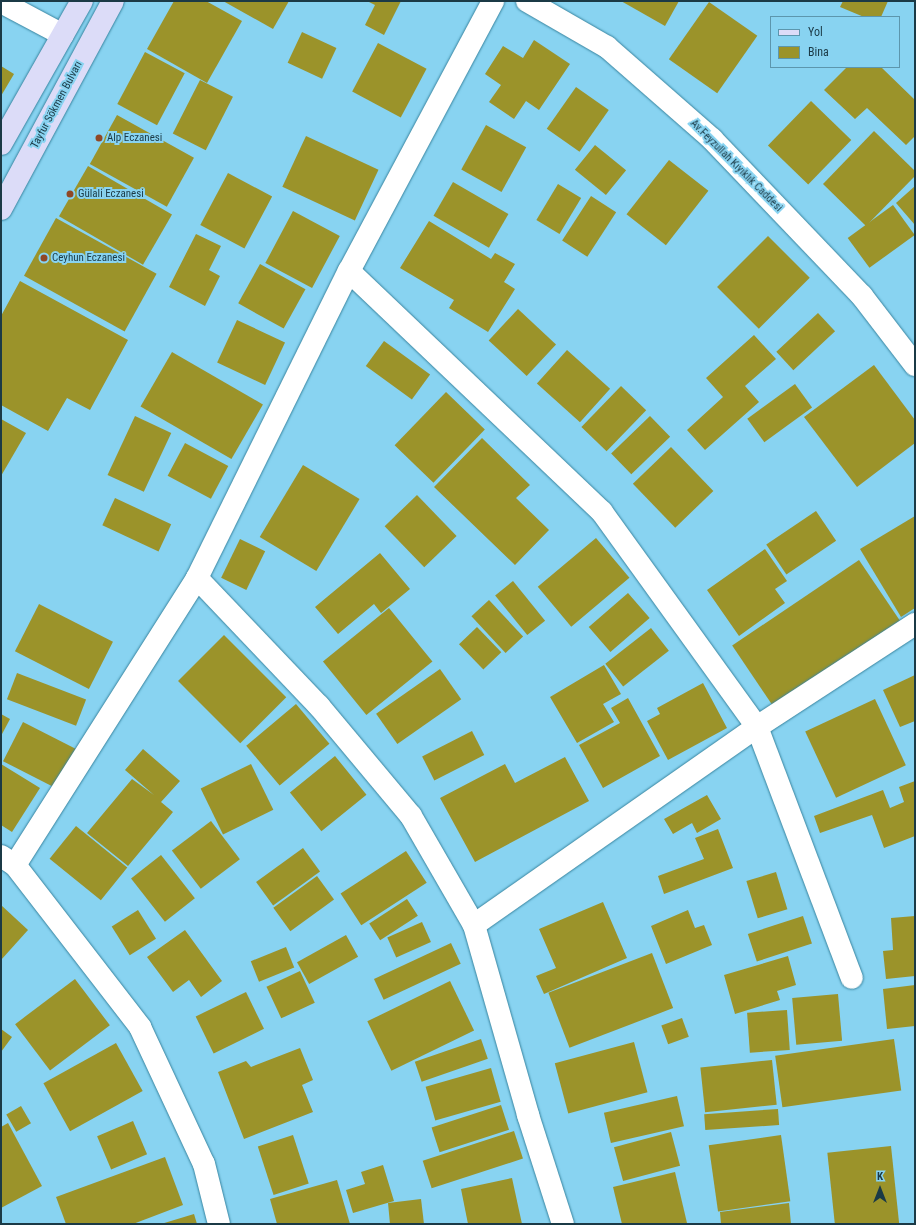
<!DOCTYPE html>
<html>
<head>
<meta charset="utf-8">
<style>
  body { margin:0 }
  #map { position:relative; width:916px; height:1225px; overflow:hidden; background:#88d3f1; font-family:"Roboto Condensed",sans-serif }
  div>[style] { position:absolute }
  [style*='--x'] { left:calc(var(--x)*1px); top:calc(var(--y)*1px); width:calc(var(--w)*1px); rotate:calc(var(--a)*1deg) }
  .building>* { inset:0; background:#9b932a; transform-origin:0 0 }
  .roads { filter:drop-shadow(0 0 1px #38849f) drop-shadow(0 0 1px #38849f) }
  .minor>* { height:22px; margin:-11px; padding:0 11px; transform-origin:11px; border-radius:11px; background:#fff }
  .major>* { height:22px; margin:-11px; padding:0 11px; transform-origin:11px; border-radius:11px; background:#dcdcf8 }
  .dots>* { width:11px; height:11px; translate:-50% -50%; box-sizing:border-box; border:2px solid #88d3f1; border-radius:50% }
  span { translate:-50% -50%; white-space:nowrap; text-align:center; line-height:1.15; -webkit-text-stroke:4px #88d3f1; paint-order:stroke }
  .street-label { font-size:11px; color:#1b3a46 }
  .poi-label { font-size:11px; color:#1b3a46 }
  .left { translate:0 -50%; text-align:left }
  .frame { position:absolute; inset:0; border:2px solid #1b3a46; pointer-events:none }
  .legend { position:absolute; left:770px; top:16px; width:130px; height:52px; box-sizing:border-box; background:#88d3f1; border:1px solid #5c96ad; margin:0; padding:5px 7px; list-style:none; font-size:12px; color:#1b3a46 }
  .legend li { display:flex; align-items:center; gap:8px; height:20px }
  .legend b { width:20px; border:1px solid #5c96ad }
  .north { position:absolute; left:860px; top:1169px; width:40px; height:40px; -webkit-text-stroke:3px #88d3f1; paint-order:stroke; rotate:0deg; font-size:11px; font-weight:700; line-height:16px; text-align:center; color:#1b3a46 }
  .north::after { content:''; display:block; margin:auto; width:14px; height:18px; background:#1b3a46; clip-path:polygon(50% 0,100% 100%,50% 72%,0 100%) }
</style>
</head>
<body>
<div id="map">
  <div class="building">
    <i style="clip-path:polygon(174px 1px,206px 1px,242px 21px,207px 83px,147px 49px)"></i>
    <i style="clip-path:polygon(223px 1px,289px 1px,273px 29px)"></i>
    <i style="clip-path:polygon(367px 1px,401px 1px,384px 35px,365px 25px,375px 5px)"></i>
    <i style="clip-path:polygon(621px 1px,679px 1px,665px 26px)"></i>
    <i style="clip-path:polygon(843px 1px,888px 1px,881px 17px,864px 17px,840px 7px)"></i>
    <i style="left:709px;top:2px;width:59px;height:70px;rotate:35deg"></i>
    <i style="left:302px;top:32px;width:38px;height:34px;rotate:25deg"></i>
    <i style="clip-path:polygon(534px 40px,570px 64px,539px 110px,526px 101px,514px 119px,489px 102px,501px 85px,485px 74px,503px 46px,523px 58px)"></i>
    <i style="left:378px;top:43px;width:55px;height:55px;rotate:28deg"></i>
    <i style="left:145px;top:52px;width:45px;height:59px;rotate:28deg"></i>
    <i style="clip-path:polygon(1px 66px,14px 74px,1px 96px)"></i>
    <i style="clip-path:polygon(847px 67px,881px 67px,915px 100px,915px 136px,906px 145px,867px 108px,855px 119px,824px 90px)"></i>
    <i style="left:200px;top:80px;width:37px;height:60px;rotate:27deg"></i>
    <i style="left:576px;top:87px;width:40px;height:51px;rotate:35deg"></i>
    <i style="left:811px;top:101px;width:56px;height:62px;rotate:44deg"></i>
    <i style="left:117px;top:115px;width:88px;height:56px;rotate:29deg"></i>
    <i style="left:486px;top:125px;width:46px;height:51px;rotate:29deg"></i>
    <i style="clip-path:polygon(874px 131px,915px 171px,915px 176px,866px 226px,823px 184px)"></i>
    <i style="left:306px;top:136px;width:80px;height:56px;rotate:25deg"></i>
    <i style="left:595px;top:145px;width:40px;height:32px;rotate:39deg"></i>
    <i style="left:669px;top:160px;width:50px;height:69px;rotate:38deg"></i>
    <i style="left:88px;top:166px;width:97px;height:58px;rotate:30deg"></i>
    <i style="left:228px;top:173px;width:50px;height:59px;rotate:28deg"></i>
    <i style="left:453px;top:182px;width:64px;height:39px;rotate:30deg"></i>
    <i style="left:558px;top:184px;width:27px;height:42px;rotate:31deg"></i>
    <i style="clip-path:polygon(915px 186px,915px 225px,896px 203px)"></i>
    <i style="left:591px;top:196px;width:30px;height:53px;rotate:33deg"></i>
    <i style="left:893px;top:205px;width:37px;height:56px;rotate:54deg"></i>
    <i style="left:293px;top:211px;width:53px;height:59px;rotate:28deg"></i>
    <i style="left:56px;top:218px;width:115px;height:66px;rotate:29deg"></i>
    <i style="clip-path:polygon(429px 221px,491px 259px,495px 253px,515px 264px,504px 282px,515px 289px,488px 332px,449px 308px,454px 300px,400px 268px)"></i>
    <i style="clip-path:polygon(196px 234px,221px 246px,209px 270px,220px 276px,205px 306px,169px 287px)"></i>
    <i style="left:768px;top:236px;width:59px;height:72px;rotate:45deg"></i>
    <i style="left:260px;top:264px;width:52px;height:45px;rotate:29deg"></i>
    <i style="clip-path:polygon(20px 281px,128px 340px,90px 410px,67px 398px,48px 431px,1px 405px,1px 316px)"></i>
    <i style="left:518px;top:309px;width:52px;height:43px;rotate:43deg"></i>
    <i style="left:818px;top:313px;width:25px;height:57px;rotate:47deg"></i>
    <i style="left:237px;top:320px;width:53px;height:47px;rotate:25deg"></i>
    <i style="clip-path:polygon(754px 335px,776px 359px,745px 386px,759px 402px,705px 450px,687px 430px,723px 397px,706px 378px)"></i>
    <i style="left:384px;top:341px;width:57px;height:31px;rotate:36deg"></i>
    <i style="left:567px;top:350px;width:58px;height:45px;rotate:42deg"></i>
    <i style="left:172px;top:352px;width:105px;height:63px;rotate:30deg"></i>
    <i style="clip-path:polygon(874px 365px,915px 420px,915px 443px,857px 487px,804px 417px)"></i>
    <i style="left:795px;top:384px;width:29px;height:59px;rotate:54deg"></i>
    <i style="left:621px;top:386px;width:35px;height:57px;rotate:44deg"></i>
    <i style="left:446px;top:392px;width:54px;height:74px;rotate:44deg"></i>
    <i style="left:135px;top:416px;width:40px;height:65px;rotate:25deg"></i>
    <i style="left:650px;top:416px;width:29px;height:54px;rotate:46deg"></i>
    <i style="clip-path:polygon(1px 419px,26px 433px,1px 476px)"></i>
    <i style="clip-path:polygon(482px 438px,530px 485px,516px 498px,549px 530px,515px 565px,434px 487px)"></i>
    <i style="left:185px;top:443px;width:49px;height:37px;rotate:28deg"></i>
    <i style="left:671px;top:447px;width:61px;height:53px;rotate:46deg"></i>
    <i style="left:303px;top:465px;width:66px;height:84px;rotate:31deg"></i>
    <i style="left:417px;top:495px;width:57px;height:45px;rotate:46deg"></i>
    <i style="left:115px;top:498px;width:62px;height:30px;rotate:25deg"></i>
    <i style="left:816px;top:511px;width:36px;height:60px;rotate:56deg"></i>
    <i style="clip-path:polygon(915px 516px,915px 608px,901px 617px,860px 549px)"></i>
    <i style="left:596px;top:538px;width:52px;height:76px;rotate:50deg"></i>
    <i style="left:240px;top:539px;width:28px;height:43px;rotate:26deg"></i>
    <i style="clip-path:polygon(765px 549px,787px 581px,775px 589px,785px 603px,739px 636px,707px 590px)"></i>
    <i style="clip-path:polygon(380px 553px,410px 589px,381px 613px,374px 604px,338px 634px,315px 607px)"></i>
    <i style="left:859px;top:560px;width:73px;height:153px;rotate:56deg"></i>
    <i style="left:513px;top:581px;width:51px;height:23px;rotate:51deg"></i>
    <i style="left:628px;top:593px;width:33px;height:52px;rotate:49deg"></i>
    <i style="left:489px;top:600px;width:50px;height:24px;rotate:47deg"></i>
    <i style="left:39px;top:604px;width:83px;height:53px;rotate:27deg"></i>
    <i style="left:389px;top:608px;width:69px;height:85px;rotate:51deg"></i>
    <i style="left:477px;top:627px;width:35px;height:25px;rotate:46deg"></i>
    <i style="left:651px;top:628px;width:29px;height:58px;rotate:52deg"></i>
    <i style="left:224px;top:635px;width:88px;height:65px;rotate:45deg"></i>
    <i style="clip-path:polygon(604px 665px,621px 694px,603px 704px,614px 722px,577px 743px,550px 697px)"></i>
    <i style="left:440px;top:669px;width:37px;height:78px;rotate:55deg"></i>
    <i style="left:17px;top:673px;width:74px;height:28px;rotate:21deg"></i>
    <i style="clip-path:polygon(915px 675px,915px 721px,900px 727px,883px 690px)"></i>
    <i style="clip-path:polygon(703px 683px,727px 728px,668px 760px,647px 721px,660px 714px,657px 708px)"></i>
    <i style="clip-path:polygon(628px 698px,660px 756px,603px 788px,579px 745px,620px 723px,611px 708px)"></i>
    <i style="left:875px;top:699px;width:73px;height:77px;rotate:65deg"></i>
    <i style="left:296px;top:704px;width:52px;height:65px;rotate:50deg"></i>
    <i style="clip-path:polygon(1px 714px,10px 719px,1px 736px)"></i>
    <i style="left:23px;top:722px;width:65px;height:44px;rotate:27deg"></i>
    <i style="left:472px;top:731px;width:27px;height:56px;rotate:63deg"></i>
    <i style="clip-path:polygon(143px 749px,180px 781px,161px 802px,173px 812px,128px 866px,87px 833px,132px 779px,154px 795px,125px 770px)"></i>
    <i style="left:335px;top:756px;width:50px;height:58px;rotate:51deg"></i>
    <i style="clip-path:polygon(565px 757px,589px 801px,475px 862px,440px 798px,505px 764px,515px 783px)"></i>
    <i style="clip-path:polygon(1px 764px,40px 788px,12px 832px,1px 825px)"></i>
    <i style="left:251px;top:764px;width:51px;height:56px;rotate:64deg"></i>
    <i style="clip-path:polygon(915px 781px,915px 836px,884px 848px,872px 815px,820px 833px,814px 816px,883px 790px,890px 808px,904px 802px,899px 787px)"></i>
    <i style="clip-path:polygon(707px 795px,721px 819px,697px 833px,692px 823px,673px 834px,664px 819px)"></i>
    <i style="left:211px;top:821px;width:48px;height:49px;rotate:53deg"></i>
    <i style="left:76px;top:826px;width:66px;height:42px;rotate:39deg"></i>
    <i style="clip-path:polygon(718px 829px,733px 868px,664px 894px,658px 876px,704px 859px,695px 838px)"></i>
    <i style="left:303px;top:848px;width:29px;height:58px;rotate:54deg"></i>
    <i style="left:406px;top:851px;width:38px;height:78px;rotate:57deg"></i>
    <i style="left:161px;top:855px;width:55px;height:38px;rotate:52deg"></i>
    <i style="left:776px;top:872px;width:39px;height:31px;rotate:73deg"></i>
    <i style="left:317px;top:876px;width:29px;height:54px;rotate:54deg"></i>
    <i style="left:407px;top:899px;width:20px;height:45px;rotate:57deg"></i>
    <i style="clip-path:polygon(603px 902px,627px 958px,544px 994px,536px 976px,556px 968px,539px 929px)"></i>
    <i style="clip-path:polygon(1px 905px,28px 930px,1px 960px)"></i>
    <i style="left:138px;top:910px;width:34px;height:31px;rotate:58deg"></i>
    <i style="clip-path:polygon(688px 910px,695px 928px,704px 925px,712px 945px,666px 964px,651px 926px)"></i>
    <i style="left:803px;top:916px;width:29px;height:58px;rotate:72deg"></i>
    <i style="clip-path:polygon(915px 916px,915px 976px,886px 979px,883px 951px,893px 950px,891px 918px)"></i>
    <i style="left:422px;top:922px;width:22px;height:38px;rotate:66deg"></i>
    <i style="clip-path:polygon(185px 930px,222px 981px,201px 997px,189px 980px,173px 992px,147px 957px)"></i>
    <i style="left:346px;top:935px;width:25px;height:56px;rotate:61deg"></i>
    <i style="left:451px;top:943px;width:23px;height:85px;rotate:65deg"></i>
    <i style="left:286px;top:947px;width:22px;height:38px;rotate:68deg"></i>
    <i style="left:652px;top:953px;width:59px;height:111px;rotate:69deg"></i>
    <i style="clip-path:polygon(788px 956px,796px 985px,777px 991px,780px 1000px,735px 1014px,724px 975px)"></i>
    <i style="left:300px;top:971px;width:35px;height:37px;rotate:65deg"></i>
    <i style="left:75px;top:979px;width:58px;height:75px;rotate:53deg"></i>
    <i style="left:450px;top:981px;width:55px;height:92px;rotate:64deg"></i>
    <i style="clip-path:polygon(915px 985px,915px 1026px,887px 1029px,883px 989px)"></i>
    <i style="left:246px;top:992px;width:41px;height:56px;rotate:64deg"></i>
    <i style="left:838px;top:994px;width:47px;height:46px;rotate:85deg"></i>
    <i style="left:787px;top:1010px;width:40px;height:40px;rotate:86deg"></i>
    <i style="left:682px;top:1018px;width:20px;height:22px;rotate:70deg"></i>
    <i style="clip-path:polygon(1px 1029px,12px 1037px,1px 1052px)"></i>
    <i style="left:481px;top:1039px;width:21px;height:70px;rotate:71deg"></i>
    <i style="left:894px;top:1039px;width:52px;height:120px;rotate:82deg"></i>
    <i style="left:634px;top:1042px;width:52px;height:82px;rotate:75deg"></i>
    <i style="left:116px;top:1043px;width:55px;height:83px;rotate:61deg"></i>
    <i style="clip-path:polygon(300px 1048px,313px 1080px,302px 1085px,313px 1112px,244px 1139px,218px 1072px,246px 1061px,251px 1067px)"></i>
    <i style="left:772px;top:1060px;width:45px;height:72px;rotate:84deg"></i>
    <i style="left:491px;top:1068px;width:35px;height:68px;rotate:74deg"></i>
    <i style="left:677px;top:1096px;width:31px;height:75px;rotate:77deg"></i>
    <i style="left:501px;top:1105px;width:26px;height:73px;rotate:72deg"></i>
    <i style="left:21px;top:1106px;width:20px;height:17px;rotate:60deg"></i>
    <i style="left:778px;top:1109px;width:16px;height:74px;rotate:86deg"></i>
    <i style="left:133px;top:1121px;width:36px;height:39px;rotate:67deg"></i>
    <i style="clip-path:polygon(8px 1123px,42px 1186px,1px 1208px,1px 1127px)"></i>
    <i style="left:514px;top:1131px;width:29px;height:96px;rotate:72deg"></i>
    <i style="left:671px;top:1132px;width:35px;height:59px;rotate:75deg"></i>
    <i style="left:293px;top:1135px;width:51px;height:37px;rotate:72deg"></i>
    <i style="left:781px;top:1135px;width:67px;height:73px;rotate:82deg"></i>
    <i style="left:891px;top:1146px;width:78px;height:64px;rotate:84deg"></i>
    <i style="clip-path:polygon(165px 1157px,183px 1205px,133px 1224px,66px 1224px,56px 1197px)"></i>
    <i style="clip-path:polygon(383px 1165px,394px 1201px,353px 1213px,346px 1190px,365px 1184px,361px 1172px)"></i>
    <i style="clip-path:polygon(675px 1172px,687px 1223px,622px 1224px,613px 1187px)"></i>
    <i style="clip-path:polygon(512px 1178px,522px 1224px,468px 1224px,461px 1189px)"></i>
    <i style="clip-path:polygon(337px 1180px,350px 1224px,277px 1224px,270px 1199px)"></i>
    <i style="clip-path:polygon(421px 1199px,424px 1224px,390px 1224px,388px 1203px)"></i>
    <i style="clip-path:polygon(789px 1203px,791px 1224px,721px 1224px,720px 1212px)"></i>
    <i style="clip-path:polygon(194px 1214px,197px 1224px,161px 1224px)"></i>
  </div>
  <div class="roads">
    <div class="minor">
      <i style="--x:527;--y:1;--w:92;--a:29.9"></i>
      <i style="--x:607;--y:47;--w:140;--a:41.2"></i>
      <i style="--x:712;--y:139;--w:217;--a:46.3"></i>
      <i style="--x:862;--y:296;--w:87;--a:52.5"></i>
      <i style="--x:1;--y:2;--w:70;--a:28"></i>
      <i style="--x:349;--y:271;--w:349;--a:43.6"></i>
      <i style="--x:602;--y:512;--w:265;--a:54.2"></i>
      <i style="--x:757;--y:727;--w:268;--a:69.3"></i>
      <i style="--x:197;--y:578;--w:177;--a:46.4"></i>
      <i style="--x:319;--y:706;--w:143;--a:50.1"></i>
      <i style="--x:411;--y:816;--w:126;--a:60"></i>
      <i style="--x:474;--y:925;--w:198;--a:74.1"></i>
      <i style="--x:528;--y:1115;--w:114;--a:72.2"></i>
      <i style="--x:1;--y:856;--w:17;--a:33"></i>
      <i style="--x:15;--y:865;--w:205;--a:52.3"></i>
      <i style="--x:140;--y:1027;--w:151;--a:65"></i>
      <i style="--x:204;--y:1164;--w:62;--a:76"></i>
      <i style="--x:15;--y:865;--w:340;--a:-57.6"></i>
      <i style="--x:197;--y:578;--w:343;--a:-63.7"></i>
      <i style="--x:349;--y:271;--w:306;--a:-61.9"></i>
      <i style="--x:474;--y:925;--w:345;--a:-35"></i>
      <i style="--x:757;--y:727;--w:189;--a:-33.1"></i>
    </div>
    <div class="major">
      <i style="--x:1;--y:144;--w:164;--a:-60.5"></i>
      <i style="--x:1;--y:209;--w:236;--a:-61.7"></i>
    </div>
  </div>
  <div class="dots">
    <i style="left:99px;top:138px;background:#904826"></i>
    <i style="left:70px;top:194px;background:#904826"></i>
    <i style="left:44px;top:258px;background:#904826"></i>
  </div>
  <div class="street-label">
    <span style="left:57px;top:105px;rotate:-62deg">Tayfur Sökmen Bulvarı</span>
    <span style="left:736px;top:166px;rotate:45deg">Av.Feyzullah Kıyıklık Caddesi</span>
  </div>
  <div class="poi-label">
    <span class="left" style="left:107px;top:138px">Alp Eczanesi</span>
    <span class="left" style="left:78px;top:194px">Gülali Eczanesi</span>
    <span class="left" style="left:52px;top:258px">Ceyhun Eczanesi</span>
  </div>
  <div class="frame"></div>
  <ul class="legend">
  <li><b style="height:5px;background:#dcdcf8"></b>Yol</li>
  <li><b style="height:11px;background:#9b932a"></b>Bina</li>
  </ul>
  <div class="north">K</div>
</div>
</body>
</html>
